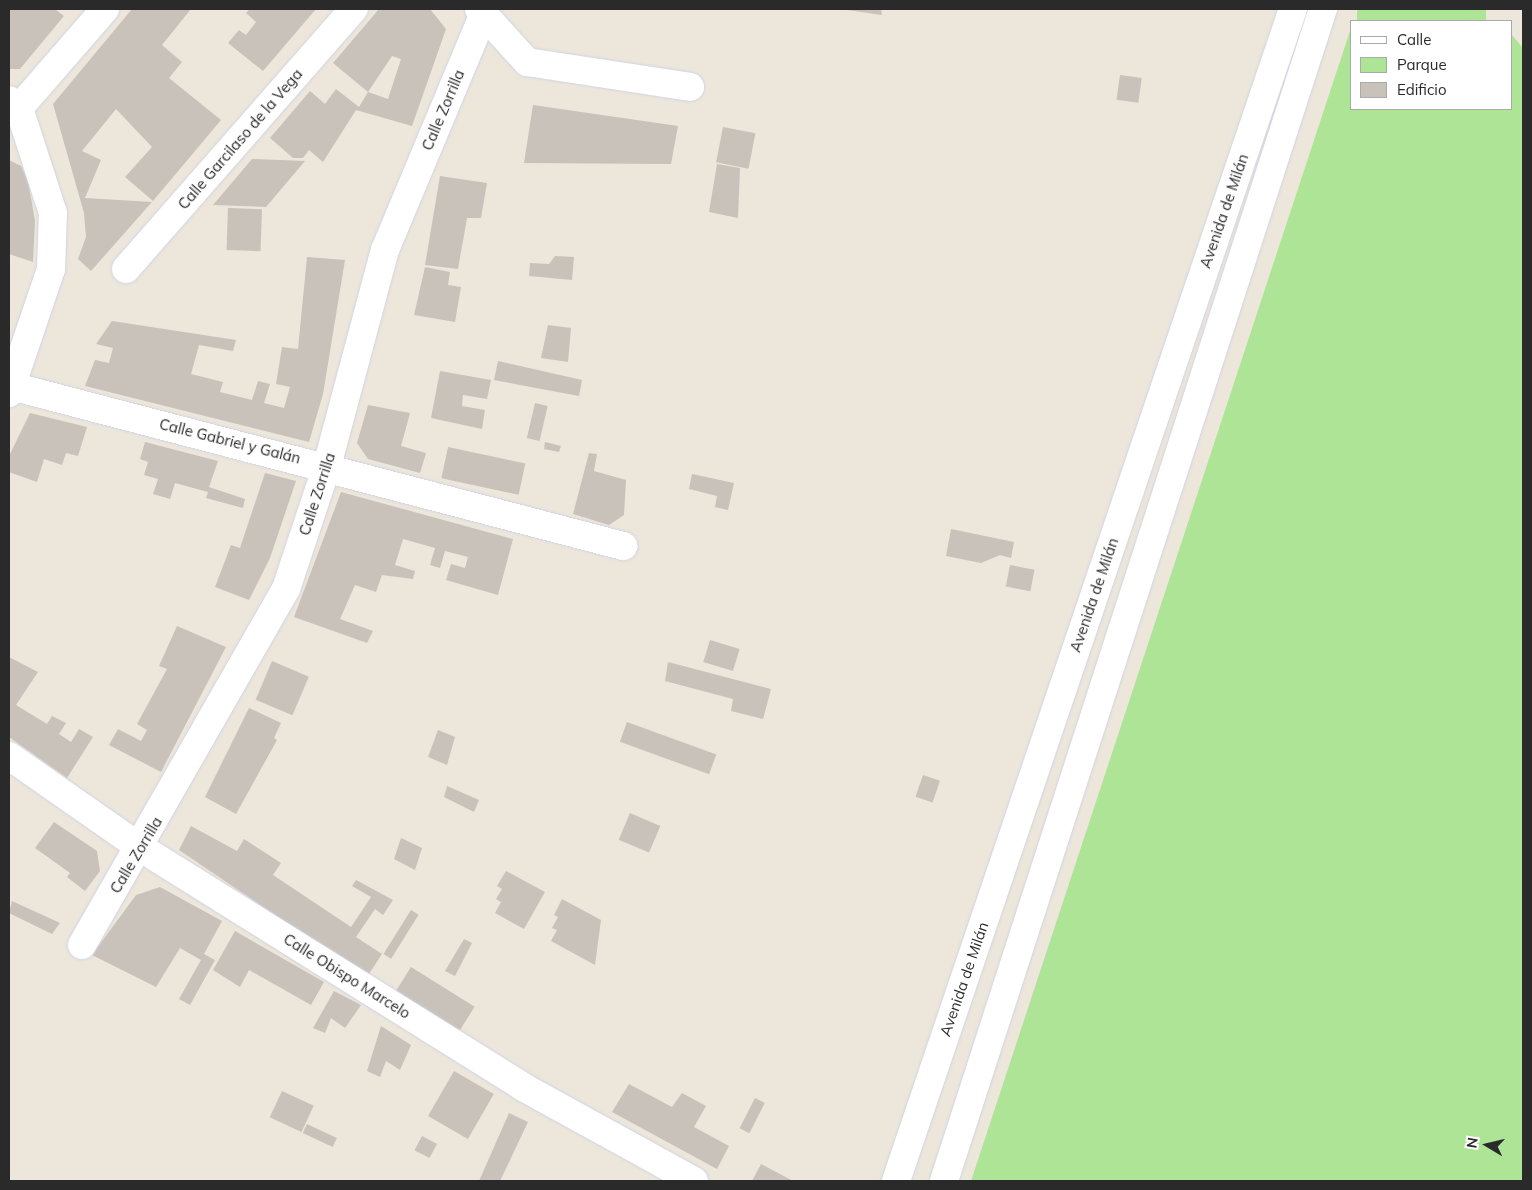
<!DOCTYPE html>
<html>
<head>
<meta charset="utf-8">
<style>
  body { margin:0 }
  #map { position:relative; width:1532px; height:1190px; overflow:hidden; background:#ece6db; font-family:Mulish,sans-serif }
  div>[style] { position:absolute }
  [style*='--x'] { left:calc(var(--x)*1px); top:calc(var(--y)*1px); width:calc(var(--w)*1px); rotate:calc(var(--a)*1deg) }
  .green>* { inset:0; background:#ade496; transform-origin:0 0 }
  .building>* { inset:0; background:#c8c2bb; transform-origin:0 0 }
  .roads { filter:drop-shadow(0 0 1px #d0d3e3) drop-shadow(0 0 1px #d0d3e3) }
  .street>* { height:28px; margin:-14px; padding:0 14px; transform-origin:14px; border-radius:14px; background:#fff }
  .secondary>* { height:28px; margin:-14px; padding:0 14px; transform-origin:14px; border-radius:14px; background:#fff }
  span { translate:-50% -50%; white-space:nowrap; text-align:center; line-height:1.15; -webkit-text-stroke:5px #fff; paint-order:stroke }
  .street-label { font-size:15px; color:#2a2a2a }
  .frame { position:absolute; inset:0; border:10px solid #2a2a2a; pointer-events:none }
  .legend { position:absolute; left:1350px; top:20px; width:162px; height:90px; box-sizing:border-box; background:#fff; border:1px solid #aaa; margin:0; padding:6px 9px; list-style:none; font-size:15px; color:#2a2a2a }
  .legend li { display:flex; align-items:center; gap:10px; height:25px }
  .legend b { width:25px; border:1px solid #aaa }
  .north { position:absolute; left:1462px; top:1120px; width:50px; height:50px; -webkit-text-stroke:4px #fff; paint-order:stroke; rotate:279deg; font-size:14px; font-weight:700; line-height:20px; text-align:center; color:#2a2a2a }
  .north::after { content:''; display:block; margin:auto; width:18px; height:22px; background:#2a2a2a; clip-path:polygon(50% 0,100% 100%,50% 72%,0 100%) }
</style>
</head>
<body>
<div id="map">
  <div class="green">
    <i style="left:1357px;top:9px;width:129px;height:13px"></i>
    <i style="clip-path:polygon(1351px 28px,1351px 109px,1511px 109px,1511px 34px,1523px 48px,1523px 1181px,971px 1181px)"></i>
  </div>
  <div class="building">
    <i style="clip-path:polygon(9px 9px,55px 9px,64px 16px,20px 69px,9px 69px)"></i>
    <i style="clip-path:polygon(132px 9px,191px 9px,162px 45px,182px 62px,169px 78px,221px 120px,153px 201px,125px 177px,152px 147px,116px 109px,82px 151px,101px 160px,85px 198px,152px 202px,91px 271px,78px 259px,86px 237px,84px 213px,53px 104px)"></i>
    <i style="clip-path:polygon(250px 9px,316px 9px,263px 71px,228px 43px,239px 30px,246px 35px,256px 22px,246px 13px)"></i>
    <i style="clip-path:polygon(379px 9px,430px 9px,446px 29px,412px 126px,356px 110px,323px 162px,309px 150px,303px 158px,293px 158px,270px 138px,310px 91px,325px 104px,336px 89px,359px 107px,368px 92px,388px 99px,401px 59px,392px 56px,368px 92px,333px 63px)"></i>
    <i style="clip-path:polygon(847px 9px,881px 9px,882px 15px,847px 10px)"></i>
    <i style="left:1120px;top:75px;width:22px;height:25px;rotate:8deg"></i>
    <i style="clip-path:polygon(533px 105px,678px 126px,671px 164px,524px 163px)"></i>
    <i style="left:723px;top:127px;width:33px;height:36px;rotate:11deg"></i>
    <i style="clip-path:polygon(252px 159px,305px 161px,266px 207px,213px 205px)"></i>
    <i style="clip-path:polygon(9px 160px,21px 166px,28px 181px,35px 221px,33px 262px,9px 254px)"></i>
    <i style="clip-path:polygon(717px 164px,740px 168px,738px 218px,709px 212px)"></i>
    <i style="clip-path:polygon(440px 176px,487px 183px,481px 218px,467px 218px,458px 269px,425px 265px)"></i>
    <i style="left:228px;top:208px;width:34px;height:42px;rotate:2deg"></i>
    <i style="clip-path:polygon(555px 256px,574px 257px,572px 280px,529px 276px,530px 263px,549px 264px)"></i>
    <i style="clip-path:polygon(307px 257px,345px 260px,323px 394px,309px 442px,85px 386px,95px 360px,109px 363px,113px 348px,96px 344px,112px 321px,236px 340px,233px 351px,199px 345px,191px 374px,223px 382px,220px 392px,252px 400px,258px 381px,270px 384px,264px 403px,284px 408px,290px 387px,276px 384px,282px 347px,298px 349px)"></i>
    <i style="clip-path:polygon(425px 267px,450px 272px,448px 285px,461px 287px,455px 322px,414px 315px)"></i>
    <i style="clip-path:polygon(548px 325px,571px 328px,568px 362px,541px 358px)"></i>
    <i style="clip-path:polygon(498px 361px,582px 380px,579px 396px,494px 380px)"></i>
    <i style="clip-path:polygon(440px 371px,491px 380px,487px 399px,463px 395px,462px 406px,485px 410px,482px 429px,431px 418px)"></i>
    <i style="left:535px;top:403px;width:13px;height:36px;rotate:13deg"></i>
    <i style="clip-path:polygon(368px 405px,410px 413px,401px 446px,426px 453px,420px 473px,368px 459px,357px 443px)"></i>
    <i style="clip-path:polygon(30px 413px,87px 427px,78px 456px,66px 453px,62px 465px,44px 459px,37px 482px,9px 472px,9px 456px)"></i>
    <i style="clip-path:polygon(145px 442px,218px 461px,209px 487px,245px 499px,243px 508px,206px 498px,208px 492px,175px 483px,170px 499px,153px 494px,158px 479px,144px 475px,148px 462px,140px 459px)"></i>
    <i style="clip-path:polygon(545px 442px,561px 446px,559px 452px,544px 449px)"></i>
    <i style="left:448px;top:447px;width:79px;height:32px;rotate:12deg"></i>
    <i style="clip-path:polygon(589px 453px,597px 454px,594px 471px,626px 480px,624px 515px,609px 525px,573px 514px)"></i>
    <i style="clip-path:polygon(265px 473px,296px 481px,270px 558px,249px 600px,215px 587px,231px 545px,240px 548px)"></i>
    <i style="clip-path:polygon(692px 474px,734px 483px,728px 510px,715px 507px,717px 496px,689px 489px)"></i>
    <i style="clip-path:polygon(341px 492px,513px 539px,498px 595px,446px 580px,451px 564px,465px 568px,468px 557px,445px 551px,440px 568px,430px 565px,435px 548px,403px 539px,395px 565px,415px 571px,413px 579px,382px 575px,376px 592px,355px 585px,340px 619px,373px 631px,367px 643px,294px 617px)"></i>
    <i style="clip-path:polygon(951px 529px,1014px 542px,1011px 558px,1000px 555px,981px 563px,946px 556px)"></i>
    <i style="left:1010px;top:565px;width:25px;height:22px;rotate:11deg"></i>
    <i style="clip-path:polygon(177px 626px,226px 647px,161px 772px,109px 745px,118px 729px,141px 741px,147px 730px,137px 724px,167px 669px,159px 666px)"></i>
    <i style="left:710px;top:640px;width:31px;height:23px;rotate:17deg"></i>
    <i style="clip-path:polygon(9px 657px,38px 672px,16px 705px,47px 724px,52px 716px,66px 723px,59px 734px,71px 742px,79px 729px,93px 737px,67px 778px,9px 737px)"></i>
    <i style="left:272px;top:661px;width:40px;height:42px;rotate:23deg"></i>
    <i style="clip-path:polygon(668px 662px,771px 689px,763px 719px,731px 711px,733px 699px,665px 681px)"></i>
    <i style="clip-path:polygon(249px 708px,281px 723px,274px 738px,277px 740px,236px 814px,205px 797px)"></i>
    <i style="left:627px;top:722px;width:95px;height:21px;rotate:20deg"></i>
    <i style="clip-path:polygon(438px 730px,455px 737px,447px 765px,428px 757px)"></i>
    <i style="left:923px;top:775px;width:18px;height:23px;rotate:19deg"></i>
    <i style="clip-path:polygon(447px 786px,479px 800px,474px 812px,444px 797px)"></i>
    <i style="left:630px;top:813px;width:33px;height:29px;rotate:23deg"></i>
    <i style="clip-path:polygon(54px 822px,97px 851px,100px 871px,85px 891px,67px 877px,70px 873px,35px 848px)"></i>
    <i style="clip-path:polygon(191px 826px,237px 851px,244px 839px,281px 863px,273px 875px,351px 927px,371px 897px,352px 886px,356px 880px,393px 900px,383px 915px,375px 909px,356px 937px,382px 954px,367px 977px,179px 850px)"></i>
    <i style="clip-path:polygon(401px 838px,422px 848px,415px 870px,394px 859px)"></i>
    <i style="clip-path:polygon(506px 871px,545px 892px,524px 929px,495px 913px,501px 902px,496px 899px,502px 889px,497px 886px)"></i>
    <i style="clip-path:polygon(160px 887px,222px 921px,204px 954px,215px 960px,190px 1005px,179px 999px,201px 960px,180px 948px,156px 987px,92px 955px,136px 895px)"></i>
    <i style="clip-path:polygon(562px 899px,601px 920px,595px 965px,551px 941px,557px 930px,552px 928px,558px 917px,554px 915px)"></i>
    <i style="clip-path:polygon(12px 901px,60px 923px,52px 934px,9px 913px)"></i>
    <i style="left:411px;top:910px;width:9px;height:52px;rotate:32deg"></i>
    <i style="clip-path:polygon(235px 931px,324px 982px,311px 1005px,249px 970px,240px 987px,213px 970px)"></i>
    <i style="clip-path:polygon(464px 939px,472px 943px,455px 976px,445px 971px)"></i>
    <i style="left:411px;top:967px;width:75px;height:30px;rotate:32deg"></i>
    <i style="clip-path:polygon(334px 991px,361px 1005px,345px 1028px,331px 1018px,325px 1033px,313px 1028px)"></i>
    <i style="clip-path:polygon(381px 1026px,411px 1045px,400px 1070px,386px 1061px,380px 1077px,367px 1071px)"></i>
    <i style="left:454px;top:1071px;width:46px;height:52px;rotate:30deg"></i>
    <i style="clip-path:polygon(629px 1084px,672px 1107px,682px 1093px,706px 1106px,694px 1127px,729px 1146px,717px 1169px,612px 1112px)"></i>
    <i style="left:282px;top:1091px;width:35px;height:29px;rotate:25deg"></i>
    <i style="left:755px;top:1098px;width:11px;height:34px;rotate:27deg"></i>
    <i style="clip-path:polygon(509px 1113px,528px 1122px,500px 1181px,479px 1181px)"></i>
    <i style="left:307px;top:1124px;width:33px;height:10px;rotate:25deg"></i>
    <i style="left:422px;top:1136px;width:17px;height:16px;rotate:28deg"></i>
    <i style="clip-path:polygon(761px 1164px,793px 1181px,752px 1181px)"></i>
  </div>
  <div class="roads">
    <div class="street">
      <i style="--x:479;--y:9;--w:72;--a:47.8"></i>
      <i style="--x:527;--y:62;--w:165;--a:8.7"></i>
      <i style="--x:9;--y:100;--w:13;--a:39"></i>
      <i style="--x:19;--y:108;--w:110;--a:72.1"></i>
      <i style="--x:53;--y:213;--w:56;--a:92"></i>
      <i style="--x:51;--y:269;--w:131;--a:108.7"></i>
      <i style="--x:19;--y:108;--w:131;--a:-49"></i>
      <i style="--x:126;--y:269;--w:346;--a:-48.8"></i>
      <i style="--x:11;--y:386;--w:633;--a:14.65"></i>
      <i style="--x:9;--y:756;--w:161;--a:34.9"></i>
      <i style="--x:141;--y:848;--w:451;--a:32"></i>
      <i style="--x:523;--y:1087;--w:195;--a:28.8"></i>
      <i style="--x:82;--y:945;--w:410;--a:-60.2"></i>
      <i style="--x:286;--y:589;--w:130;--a:-71.6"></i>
      <i style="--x:327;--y:466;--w:224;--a:-75"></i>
      <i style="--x:385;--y:250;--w:257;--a:-67.3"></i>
    </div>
    <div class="secondary">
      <i style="--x:896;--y:1181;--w:1237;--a:-71.29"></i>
      <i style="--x:944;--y:1181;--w:1232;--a:-72.08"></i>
    </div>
  </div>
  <div class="street-label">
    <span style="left:443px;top:110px;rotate:-67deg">Calle Zorrilla</span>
    <span style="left:240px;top:139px;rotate:-49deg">Calle Garcilaso de la Vega</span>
    <span style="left:1224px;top:211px;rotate:-71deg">Avenida de Milán</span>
    <span style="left:230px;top:441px;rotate:14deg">Calle Gabriel y Galán</span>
    <span style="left:317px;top:494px;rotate:-72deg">Calle Zorrilla</span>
    <span style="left:1094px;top:595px;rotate:-71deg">Avenida de Milán</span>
    <span style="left:136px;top:855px;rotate:-59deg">Calle Zorrilla</span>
    <span style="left:347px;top:976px;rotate:32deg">Calle Obispo Marcelo</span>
    <span style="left:964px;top:979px;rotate:-71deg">Avenida de Milán</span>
  </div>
  <div class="frame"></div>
  <ul class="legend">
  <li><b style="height:6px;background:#fff"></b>Calle</li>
  <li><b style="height:14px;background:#ade496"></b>Parque</li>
  <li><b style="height:14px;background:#c8c2bb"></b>Edificio</li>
  </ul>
  <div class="north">N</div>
</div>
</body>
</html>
